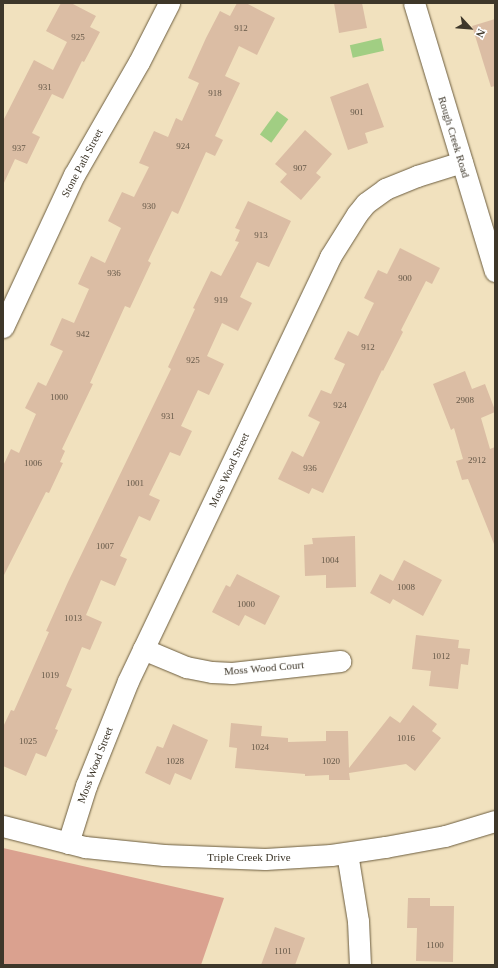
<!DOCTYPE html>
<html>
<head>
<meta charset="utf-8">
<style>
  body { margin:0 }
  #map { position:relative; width:498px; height:968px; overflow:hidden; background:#f1e1be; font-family:Georgia,serif }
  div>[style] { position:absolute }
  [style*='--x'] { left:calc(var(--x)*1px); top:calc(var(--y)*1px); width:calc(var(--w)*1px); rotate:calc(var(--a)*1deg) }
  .green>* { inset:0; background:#daa18f }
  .water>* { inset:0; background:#a1ce83; transform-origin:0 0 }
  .building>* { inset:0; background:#dbbda4 }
  .roads { filter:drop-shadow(0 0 1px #6c5d3f) drop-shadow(0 0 1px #6c5d3f) }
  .minor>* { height:21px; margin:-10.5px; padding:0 10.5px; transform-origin:10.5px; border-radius:10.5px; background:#fff }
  span { translate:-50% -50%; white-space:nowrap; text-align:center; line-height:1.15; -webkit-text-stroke:3px #fff; paint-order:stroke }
  .number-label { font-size:9px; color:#655848 }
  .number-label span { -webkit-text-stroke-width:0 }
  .street-label { font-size:11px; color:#3e372a }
  .frame { position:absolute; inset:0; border:4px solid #3e372a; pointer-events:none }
  .north { position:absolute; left:450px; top:8px; width:40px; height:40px; -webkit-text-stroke:3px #fff; paint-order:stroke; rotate:116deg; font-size:11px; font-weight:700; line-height:16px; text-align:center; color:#3e372a }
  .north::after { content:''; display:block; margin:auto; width:14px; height:18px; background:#3e372a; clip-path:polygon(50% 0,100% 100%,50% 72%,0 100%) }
</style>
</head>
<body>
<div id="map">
  <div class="green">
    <i style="clip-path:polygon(3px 848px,224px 898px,201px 965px,3px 965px)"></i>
  </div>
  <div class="water">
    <i style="left:381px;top:38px;width:13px;height:32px;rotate:77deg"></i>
    <i style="left:277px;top:111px;width:14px;height:29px;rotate:36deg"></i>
  </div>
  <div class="building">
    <i style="clip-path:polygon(61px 3px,71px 3px,96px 16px,90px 27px,100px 32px,84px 62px,82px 61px,63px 99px,52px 94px,32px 133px,40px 137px,27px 164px,15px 159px,3px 185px,3px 121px,34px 60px,53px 70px,67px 42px,46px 31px)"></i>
    <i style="clip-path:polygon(237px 3px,246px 3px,275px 18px,257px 55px,239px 46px,225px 76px,240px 83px,215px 136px,223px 140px,215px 156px,206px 152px,178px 214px,172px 211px,148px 261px,151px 263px,130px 308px,125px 306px,90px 383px,93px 384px,62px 449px,65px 451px,60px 462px,63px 463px,49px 493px,46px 492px,3px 577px,3px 466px,11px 449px,19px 453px,36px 414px,25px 408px,38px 382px,46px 386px,63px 351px,50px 345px,62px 318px,74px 323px,89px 289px,78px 284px,91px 256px,105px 263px,121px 228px,108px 221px,122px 192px,134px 197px,149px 167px,139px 163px,154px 131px,168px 137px,176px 118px,182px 121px,199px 83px,188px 78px,206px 38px,220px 11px,230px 16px)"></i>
    <i style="clip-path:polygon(334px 3px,362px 3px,367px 28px,339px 33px)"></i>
    <i style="clip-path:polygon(495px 19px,495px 86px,491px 87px,472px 26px)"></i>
    <i style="clip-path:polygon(368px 83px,384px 127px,365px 133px,368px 143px,348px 150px,330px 97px)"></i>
    <i style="clip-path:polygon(305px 130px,332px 154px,316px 173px,321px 177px,301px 200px,280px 182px,287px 174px,275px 164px)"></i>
    <i style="clip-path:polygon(248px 201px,291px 221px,269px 267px,257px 262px,240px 297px,252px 303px,238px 331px,222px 323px,207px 356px,224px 364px,209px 395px,198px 390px,181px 426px,192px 431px,180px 456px,170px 452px,149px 495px,160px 500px,150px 521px,139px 516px,120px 556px,127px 559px,115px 586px,101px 580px,86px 615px,102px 622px,90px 650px,82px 647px,66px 686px,72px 689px,55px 729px,58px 730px,46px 757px,36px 753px,26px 776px,3px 766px,3px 727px,11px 710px,14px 711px,49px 632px,46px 631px,68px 582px,171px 369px,168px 367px,195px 309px,193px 308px,211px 271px,221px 276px,239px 242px,235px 241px,240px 230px,235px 228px)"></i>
    <i style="clip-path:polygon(400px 248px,440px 268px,432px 284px,426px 281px,401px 330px,403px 332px,383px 371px,382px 370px,323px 493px,312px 488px,309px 494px,278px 479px,292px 451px,303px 457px,320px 422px,308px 416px,321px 390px,331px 394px,345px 364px,334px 359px,348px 331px,358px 336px,374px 303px,364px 298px,378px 270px,387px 274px)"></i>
    <i style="clip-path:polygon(465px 371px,472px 389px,485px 384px,495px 410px,495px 412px,481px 418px,490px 449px,495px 447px,494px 544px,468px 479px,462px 480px,456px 461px,463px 459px,454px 428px,451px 430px,433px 384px)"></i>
    <i style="clip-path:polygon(355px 536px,356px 587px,326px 588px,326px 575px,305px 576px,304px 545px,313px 544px,312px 538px)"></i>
    <i style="clip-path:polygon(404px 560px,442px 580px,423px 616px,393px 599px,390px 604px,370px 593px,380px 574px,393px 581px)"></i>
    <i style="clip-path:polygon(237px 574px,280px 596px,265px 625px,245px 615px,239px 626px,212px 612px,226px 585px,230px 587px)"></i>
    <i style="clip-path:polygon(416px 635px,459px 640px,458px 648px,470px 649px,468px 665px,461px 664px,458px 689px,429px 686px,431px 671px,412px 669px)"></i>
    <i style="clip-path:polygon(413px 705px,437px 724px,432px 731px,441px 738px,415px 771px,406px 764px,349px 773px,350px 780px,329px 780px,329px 775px,305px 776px,305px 774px,235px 768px,237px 748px,229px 747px,231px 723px,262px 726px,261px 736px,288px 738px,288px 742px,326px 741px,326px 731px,348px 731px,349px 768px,390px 716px,400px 723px)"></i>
    <i style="clip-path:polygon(173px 724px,208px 740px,191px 780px,175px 773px,170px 785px,145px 773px,157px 746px,163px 748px)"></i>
    <i style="clip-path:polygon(408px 898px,430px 898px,430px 906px,454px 906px,453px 962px,416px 961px,417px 928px,407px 928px)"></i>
    <i style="clip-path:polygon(275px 927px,305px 938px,295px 965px,261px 965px)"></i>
  </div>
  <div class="roads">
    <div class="minor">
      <i style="--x:414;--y:3;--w:280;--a:73.2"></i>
      <i style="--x:3;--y:327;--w:168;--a:-65"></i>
      <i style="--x:74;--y:175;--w:130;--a:-60.1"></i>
      <i style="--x:139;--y:62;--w:66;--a:-63"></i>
      <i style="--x:143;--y:649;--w:47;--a:22.7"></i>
      <i style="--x:186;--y:667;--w:26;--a:11"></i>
      <i style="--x:212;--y:672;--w:20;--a:3"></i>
      <i style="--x:232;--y:673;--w:109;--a:-6.3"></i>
      <i style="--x:3;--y:826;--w:85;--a:14.4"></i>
      <i style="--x:85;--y:847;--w:79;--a:5.8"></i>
      <i style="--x:164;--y:855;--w:101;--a:2.3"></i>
      <i style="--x:265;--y:859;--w:66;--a:-3.5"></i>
      <i style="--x:331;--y:855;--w:55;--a:-8.4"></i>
      <i style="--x:385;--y:847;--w:61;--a:-10.4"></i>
      <i style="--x:445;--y:836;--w:52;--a:-16.7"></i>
      <i style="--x:68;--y:843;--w:60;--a:-72.5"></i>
      <i style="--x:86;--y:786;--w:113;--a:-68.2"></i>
      <i style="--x:128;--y:681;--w:470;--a:-64.5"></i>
      <i style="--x:330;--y:257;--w:51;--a:-57.9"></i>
      <i style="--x:357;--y:214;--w:14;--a:-51"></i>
      <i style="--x:366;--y:203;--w:24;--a:-36"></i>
      <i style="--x:385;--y:189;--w:35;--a:-22"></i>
      <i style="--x:417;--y:176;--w:47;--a:-17.3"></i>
      <i style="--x:347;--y:853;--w:69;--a:80.8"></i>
      <i style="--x:358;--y:921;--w:44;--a:87.4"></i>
    </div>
  </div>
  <div class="number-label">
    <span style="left:241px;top:28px">912</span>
    <span style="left:78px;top:37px">925</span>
    <span style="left:45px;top:87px">931</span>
    <span style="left:215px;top:93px">918</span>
    <span style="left:357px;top:112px">901</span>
    <span style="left:183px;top:146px">924</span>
    <span style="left:19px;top:148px">937</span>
    <span style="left:300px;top:168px">907</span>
    <span style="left:149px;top:206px">930</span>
    <span style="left:261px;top:235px">913</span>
    <span style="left:114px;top:273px">936</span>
    <span style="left:405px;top:278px">900</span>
    <span style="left:221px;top:300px">919</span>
    <span style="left:83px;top:334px">942</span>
    <span style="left:368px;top:347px">912</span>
    <span style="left:193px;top:360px">925</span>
    <span style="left:59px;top:397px">1000</span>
    <span style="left:465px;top:400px">2908</span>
    <span style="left:340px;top:405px">924</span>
    <span style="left:168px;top:416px">931</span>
    <span style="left:477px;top:460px">2912</span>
    <span style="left:33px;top:463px">1006</span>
    <span style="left:310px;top:468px">936</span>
    <span style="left:135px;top:483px">1001</span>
    <span style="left:105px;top:546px">1007</span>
    <span style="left:330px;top:560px">1004</span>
    <span style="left:406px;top:587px">1008</span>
    <span style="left:246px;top:604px">1000</span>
    <span style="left:73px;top:618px">1013</span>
    <span style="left:441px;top:656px">1012</span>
    <span style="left:50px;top:675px">1019</span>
    <span style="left:406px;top:738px">1016</span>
    <span style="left:28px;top:741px">1025</span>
    <span style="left:260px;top:747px">1024</span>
    <span style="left:175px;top:761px">1028</span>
    <span style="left:331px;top:761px">1020</span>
    <span style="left:435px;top:945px">1100</span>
    <span style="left:283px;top:951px">1101</span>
  </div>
  <div class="street-label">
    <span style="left:454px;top:137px;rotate:73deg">Rough Creek Road</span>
    <span style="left:82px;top:163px;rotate:-62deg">Stone Path Street</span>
    <span style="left:229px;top:470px;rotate:-65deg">Moss Wood Street</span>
    <span style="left:264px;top:668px;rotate:-5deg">Moss Wood Court</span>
    <span style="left:95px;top:765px;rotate:-69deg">Moss Wood Street</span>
    <span style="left:249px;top:857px">Triple Creek Drive</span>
  </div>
  <div class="frame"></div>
  <div class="north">N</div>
</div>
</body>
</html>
